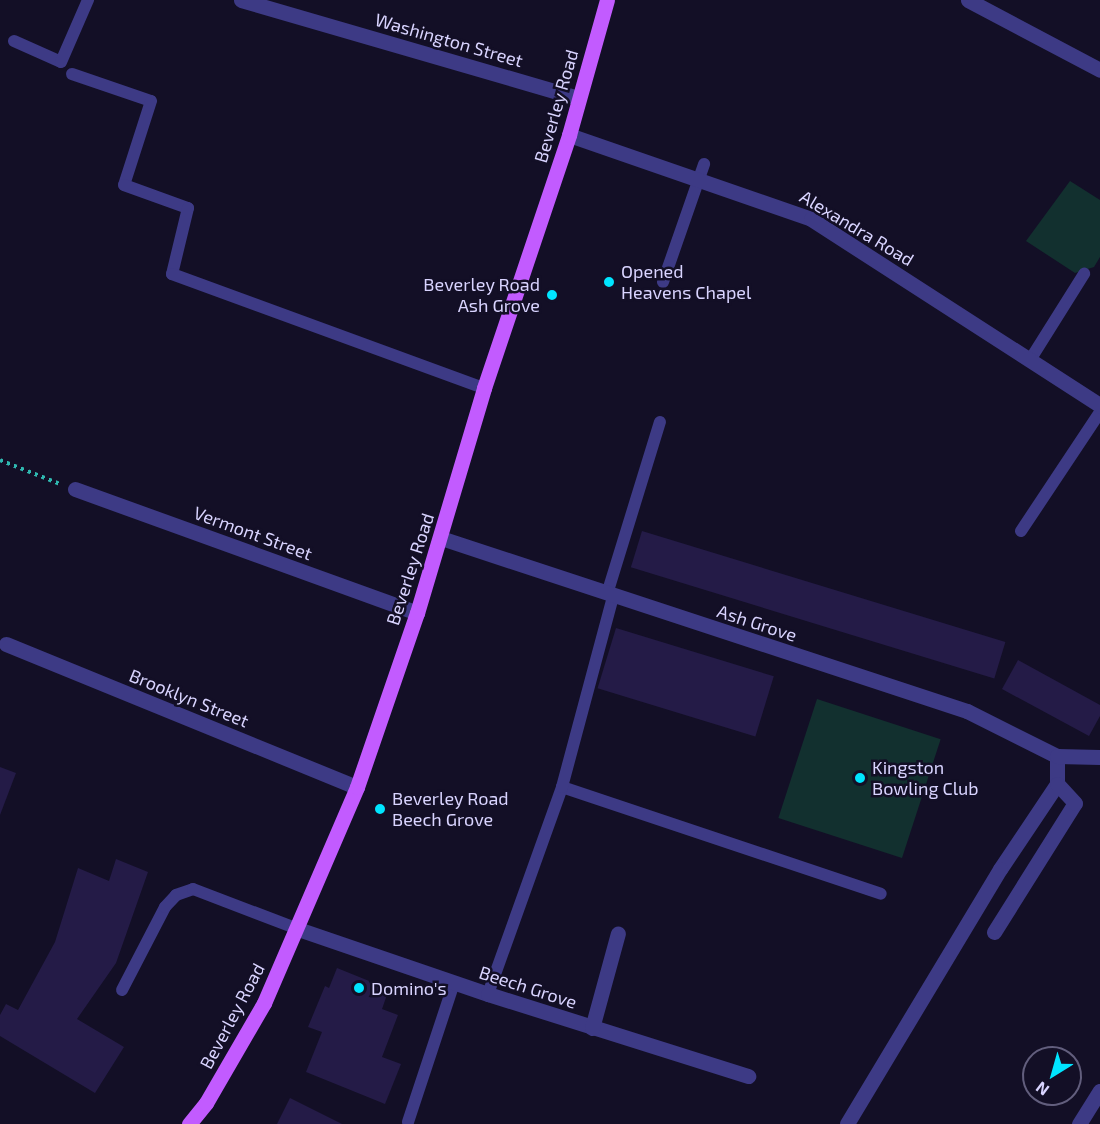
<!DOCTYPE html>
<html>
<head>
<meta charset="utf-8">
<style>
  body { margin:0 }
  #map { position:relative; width:1100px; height:1124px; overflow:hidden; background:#130f26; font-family:"Exo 2",sans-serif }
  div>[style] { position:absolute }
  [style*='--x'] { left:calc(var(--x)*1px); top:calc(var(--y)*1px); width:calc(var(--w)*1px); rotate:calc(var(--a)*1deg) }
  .green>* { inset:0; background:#12302f; transform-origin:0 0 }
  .building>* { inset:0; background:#241b47; transform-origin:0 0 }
  .path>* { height:4px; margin-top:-2px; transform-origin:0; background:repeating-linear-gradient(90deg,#2fb8b0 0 3px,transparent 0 7.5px) }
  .lane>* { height:12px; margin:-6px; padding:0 6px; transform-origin:6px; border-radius:6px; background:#3d3a85 }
  .street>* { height:15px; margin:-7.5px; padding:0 7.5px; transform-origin:7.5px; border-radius:7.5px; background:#3d3a85 }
  .primary>* { height:15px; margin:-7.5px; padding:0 7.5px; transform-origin:7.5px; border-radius:7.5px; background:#c25bff }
  .dots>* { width:16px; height:16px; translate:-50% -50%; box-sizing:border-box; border:3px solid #130f26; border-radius:50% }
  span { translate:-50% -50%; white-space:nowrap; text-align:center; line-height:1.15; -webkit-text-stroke:5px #130f26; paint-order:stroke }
  .street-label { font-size:18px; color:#d9d4ff }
  .poi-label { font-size:18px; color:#d9d4ff }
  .left { translate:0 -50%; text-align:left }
  .right { translate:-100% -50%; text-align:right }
  .north { position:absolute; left:1022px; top:1046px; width:60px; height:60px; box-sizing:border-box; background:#130f26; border:2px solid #625e7d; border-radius:50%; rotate:217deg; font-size:16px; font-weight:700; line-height:24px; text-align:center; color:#d9d4ff }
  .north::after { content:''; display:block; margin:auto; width:21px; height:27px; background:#00e5ff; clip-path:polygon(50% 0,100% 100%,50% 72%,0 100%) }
</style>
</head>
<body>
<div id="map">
  <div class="green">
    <i style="clip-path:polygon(1070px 181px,1100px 200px,1100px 257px,1094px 267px,1075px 273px,1026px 241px)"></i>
    <i style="left:817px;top:699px;width:130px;height:125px;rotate:18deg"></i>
  </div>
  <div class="building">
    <i style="left:642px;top:531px;width:380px;height:38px;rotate:17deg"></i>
    <i style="left:616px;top:628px;width:165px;height:63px;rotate:17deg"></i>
    <i style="clip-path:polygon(1018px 660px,1100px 705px,1100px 716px,1089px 736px,1002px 689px)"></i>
    <i style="clip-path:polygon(0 767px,16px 773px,0 815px)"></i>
    <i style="clip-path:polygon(116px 859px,148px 872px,116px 963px,77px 1019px,124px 1047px,95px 1093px,0 1036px,0 1015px,6px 1004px,18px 1010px,55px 942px,78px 868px,109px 881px)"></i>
    <i style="clip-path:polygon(337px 968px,389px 989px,382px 1009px,398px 1015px,382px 1057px,401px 1064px,385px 1104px,306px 1072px,322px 1032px,308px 1027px,325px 986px,329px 988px)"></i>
    <i style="clip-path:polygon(290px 1098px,342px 1124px,277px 1124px)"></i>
  </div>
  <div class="path">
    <i style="--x:0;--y:460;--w:65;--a:21.8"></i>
  </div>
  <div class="lane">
    <i style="--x:14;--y:41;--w:51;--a:24.1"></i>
    <i style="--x:61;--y:62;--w:68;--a:-66.5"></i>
    <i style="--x:72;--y:74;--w:83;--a:18.9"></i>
    <i style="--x:151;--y:101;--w:88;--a:107.8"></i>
    <i style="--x:124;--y:185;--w:68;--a:19.8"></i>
    <i style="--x:188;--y:208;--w:68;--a:103.6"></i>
    <i style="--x:172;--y:274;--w:332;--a:20.1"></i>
    <i style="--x:663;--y:282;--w:125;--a:-70.8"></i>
    <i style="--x:1030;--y:360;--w:102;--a:-57.9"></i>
    <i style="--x:1021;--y:531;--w:143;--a:-56.4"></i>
    <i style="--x:607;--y:594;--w:180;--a:-72.9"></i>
    <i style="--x:562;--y:787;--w:336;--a:18.5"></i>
    <i style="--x:122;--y:990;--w:93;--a:-62.6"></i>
    <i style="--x:165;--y:907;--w:16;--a:-47"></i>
    <i style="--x:176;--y:895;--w:18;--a:-19"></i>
    <i style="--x:193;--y:889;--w:112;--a:20.9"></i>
    <i style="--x:488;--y:994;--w:220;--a:-70.3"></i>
    <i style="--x:562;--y:787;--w:197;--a:-75"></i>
    <i style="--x:408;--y:1122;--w:146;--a:-71.7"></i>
  </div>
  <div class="street">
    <i style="--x:241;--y:0;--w:351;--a:16.2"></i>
    <i style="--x:968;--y:0;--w:149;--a:27.9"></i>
    <i style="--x:569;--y:135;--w:256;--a:19.1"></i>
    <i style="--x:811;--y:219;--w:344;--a:32.8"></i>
    <i style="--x:75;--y:489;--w:364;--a:19.9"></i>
    <i style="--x:441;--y:538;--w:554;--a:18.21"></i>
    <i style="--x:967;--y:711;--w:101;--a:26.6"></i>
    <i style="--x:1057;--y:756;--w:28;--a:90"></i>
    <i style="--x:1057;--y:784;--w:102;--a:123.8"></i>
    <i style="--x:1000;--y:869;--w:297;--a:121"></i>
    <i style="--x:6;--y:644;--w:379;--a:22.2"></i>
    <i style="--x:1057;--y:756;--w:43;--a:1.3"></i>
    <i style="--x:298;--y:929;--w:201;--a:18.9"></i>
    <i style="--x:488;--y:994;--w:273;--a:17.5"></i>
    <i style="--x:994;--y:932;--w:152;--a:-57.9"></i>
    <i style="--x:1075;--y:803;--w:26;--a:-133"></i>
    <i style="--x:592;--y:1028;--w:98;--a:-74.7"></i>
    <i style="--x:1079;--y:1124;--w:39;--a:-58"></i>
  </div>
  <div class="primary">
    <i style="--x:189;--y:1124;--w:27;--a:-51"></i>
    <i style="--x:206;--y:1103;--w:116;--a:-59.9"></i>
    <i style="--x:264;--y:1003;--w:235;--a:-66.7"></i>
    <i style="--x:357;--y:787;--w:184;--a:-71"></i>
    <i style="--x:417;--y:613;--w:235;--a:-73.4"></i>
    <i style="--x:484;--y:388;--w:267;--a:-71.4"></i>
    <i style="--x:569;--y:135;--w:140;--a:-74.3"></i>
  </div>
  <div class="dots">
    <i style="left:609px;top:282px;background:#00e5ff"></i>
    <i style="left:552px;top:295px;background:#00e5ff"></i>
    <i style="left:860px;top:778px;background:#00e5ff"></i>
    <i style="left:380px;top:809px;background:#00e5ff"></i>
    <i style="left:359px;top:988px;background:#00e5ff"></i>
  </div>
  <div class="street-label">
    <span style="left:449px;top:40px;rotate:16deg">Washington Street</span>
    <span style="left:556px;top:106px;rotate:-74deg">Beverley Road</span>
    <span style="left:857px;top:228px;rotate:31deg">Alexandra Road</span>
    <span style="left:253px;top:533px;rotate:20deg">Vermont Street</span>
    <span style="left:410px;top:569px;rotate:-72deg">Beverley Road</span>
    <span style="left:757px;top:623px;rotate:18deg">Ash Grove</span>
    <span style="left:189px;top:698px;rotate:22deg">Brooklyn Street</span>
    <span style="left:528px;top:987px;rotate:18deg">Beech Grove</span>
    <span style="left:232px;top:1016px;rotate:-62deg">Beverley Road</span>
  </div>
  <div class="poi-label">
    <span class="left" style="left:621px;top:282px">Opened<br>Heavens Chapel</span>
    <span class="right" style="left:540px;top:295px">Beverley Road<br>Ash Grove</span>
    <span class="left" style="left:872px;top:778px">Kingston<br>Bowling Club</span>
    <span class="left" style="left:392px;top:809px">Beverley Road<br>Beech Grove</span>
    <span class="left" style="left:371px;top:988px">Domino's</span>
  </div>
  <div class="north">N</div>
</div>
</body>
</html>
